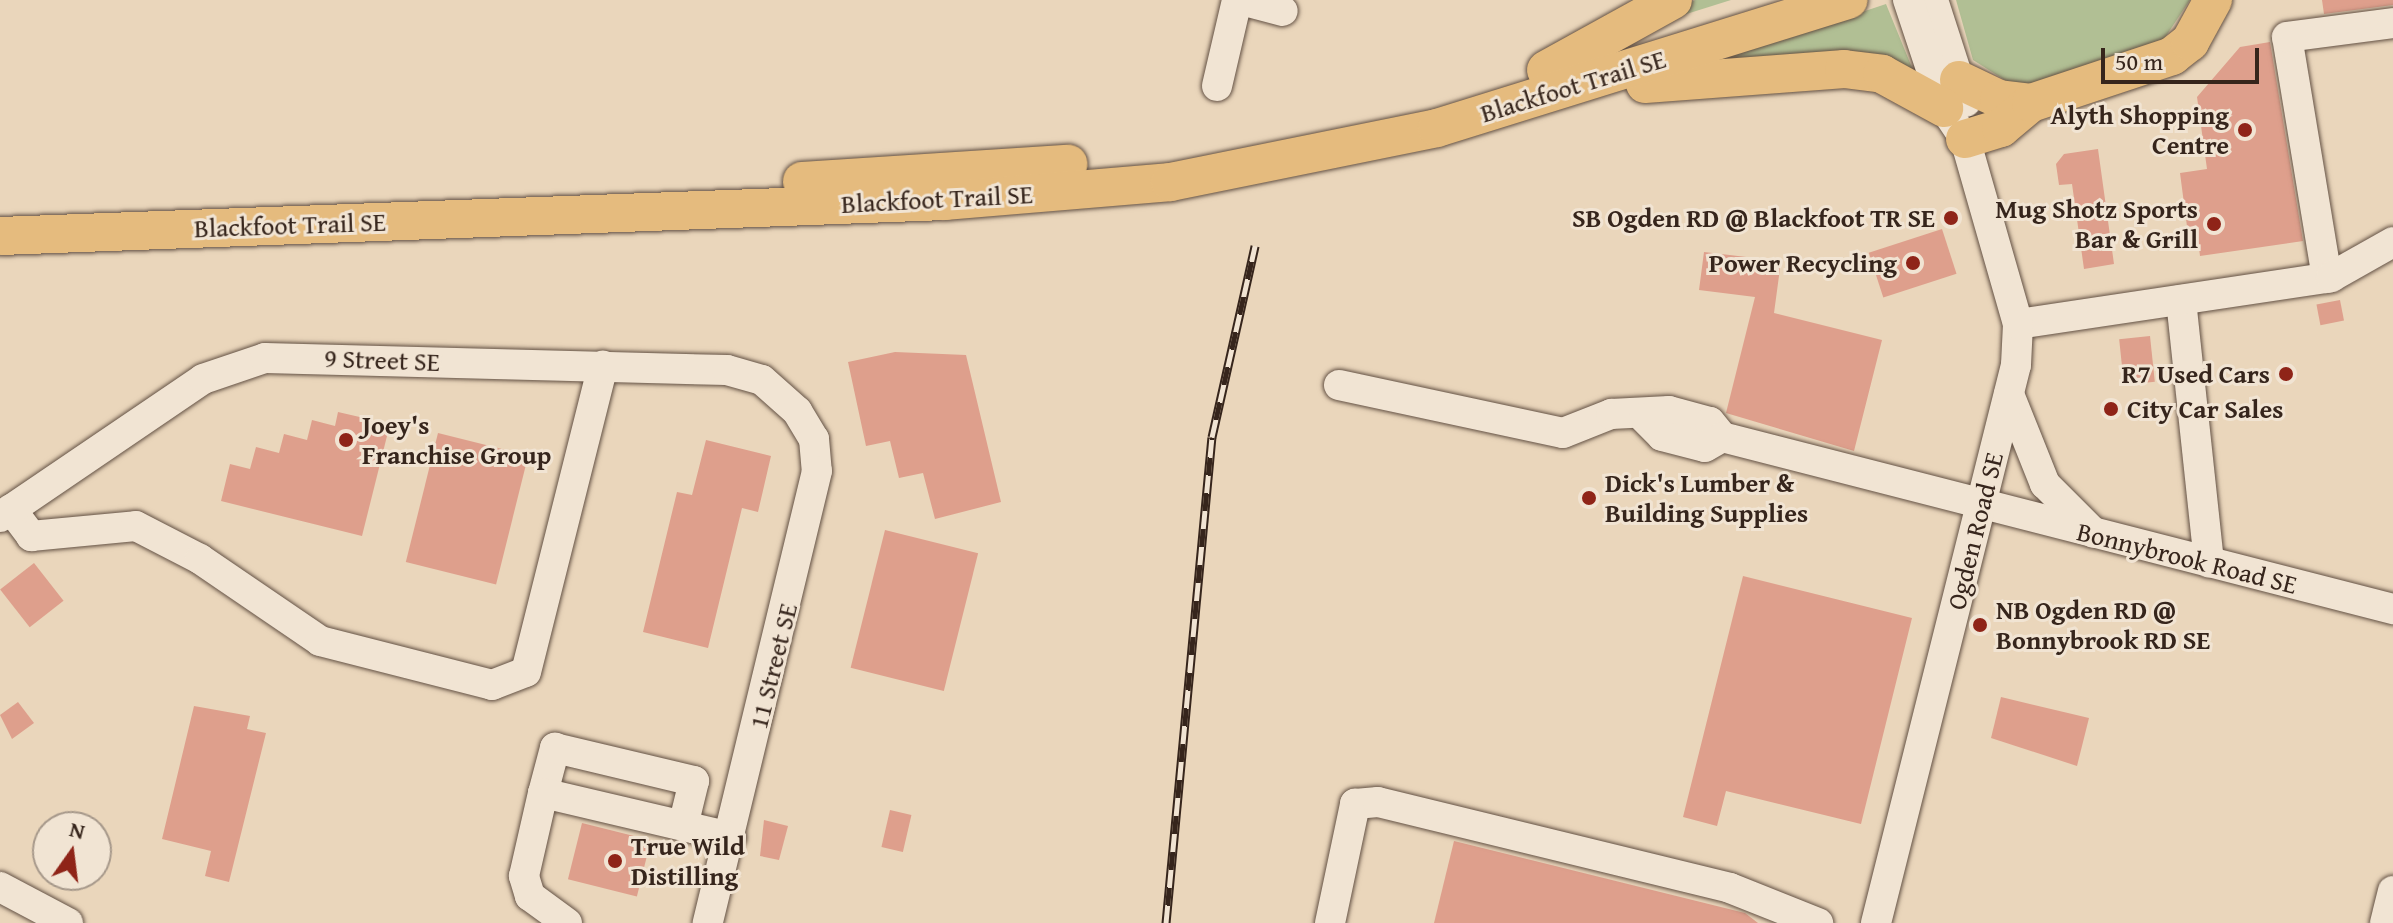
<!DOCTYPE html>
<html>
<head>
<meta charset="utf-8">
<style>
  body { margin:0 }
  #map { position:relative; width:2393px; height:923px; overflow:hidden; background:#ead6bb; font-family:"Gentium Book Plus",serif }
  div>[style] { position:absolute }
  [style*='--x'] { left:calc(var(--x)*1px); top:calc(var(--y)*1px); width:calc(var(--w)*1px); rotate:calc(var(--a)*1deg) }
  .green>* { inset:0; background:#b1bf94 }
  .building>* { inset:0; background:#de9f8c; transform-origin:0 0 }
  .roads { filter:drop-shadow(0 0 2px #635144) drop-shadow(0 0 2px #635144) }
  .minor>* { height:30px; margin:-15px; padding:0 15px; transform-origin:15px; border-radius:15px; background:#f1e4d3 }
  .major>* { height:38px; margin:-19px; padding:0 19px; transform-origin:19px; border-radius:19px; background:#e5bb7e }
  .rail>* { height:9px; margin-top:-4.5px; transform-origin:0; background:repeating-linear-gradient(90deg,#f1e4d3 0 18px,#36251c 0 36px); box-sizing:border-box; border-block:2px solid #36251c }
  .dots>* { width:22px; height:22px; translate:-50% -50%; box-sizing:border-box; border:4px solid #f1e4d3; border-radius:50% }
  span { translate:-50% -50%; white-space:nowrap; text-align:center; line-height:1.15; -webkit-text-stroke:6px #f1e4d3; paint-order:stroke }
  .street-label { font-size:26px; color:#36251c }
  .poi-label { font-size:26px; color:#36251c; font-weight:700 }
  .right { translate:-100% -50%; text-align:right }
  .left { translate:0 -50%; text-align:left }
  .north { position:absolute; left:32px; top:811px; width:80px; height:80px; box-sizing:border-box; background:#f1e4d3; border:2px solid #a6988a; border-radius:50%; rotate:14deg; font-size:22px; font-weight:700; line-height:32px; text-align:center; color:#36251c }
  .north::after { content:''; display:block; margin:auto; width:28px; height:36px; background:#8f2418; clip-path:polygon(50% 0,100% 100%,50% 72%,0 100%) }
  .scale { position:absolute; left:2101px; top:48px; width:158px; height:36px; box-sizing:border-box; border:4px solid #36251c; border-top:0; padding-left:10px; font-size:24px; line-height:28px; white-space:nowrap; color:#36251c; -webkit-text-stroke:6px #f1e4d3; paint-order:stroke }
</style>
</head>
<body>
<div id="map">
  <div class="green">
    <i style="clip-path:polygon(1695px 0,1731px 0,1661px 22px,1660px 19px)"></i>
    <i style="clip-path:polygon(1956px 0,2190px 0,2164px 39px,2019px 89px,1973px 60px)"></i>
    <i style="clip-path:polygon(1886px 4px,1915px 75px,1674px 66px,1835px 21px)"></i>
  </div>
  <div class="building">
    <i style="clip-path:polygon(2322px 0,2393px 0,2393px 5px,2324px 14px)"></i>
    <i style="clip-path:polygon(2270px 42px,2303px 241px,2200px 256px,2197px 233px,2188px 234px,2180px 173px,2207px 169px,2197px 97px,2240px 47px)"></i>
    <i style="clip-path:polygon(2098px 149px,2114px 264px,2084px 269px,2072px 184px,2059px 185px,2056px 164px,2064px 154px)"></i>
    <i style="left:1942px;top:229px;width:47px;height:77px;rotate:72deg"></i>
    <i style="clip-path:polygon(1704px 252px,1781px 261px,1774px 313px,1882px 340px,1854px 451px,1726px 413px,1755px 297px,1699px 290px)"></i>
    <i style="left:2340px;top:300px;width:21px;height:24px;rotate:79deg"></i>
    <i style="left:2150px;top:336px;width:46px;height:31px;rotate:84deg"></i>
    <i style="clip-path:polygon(895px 352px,966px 355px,1001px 502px,935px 519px,923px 473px,899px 478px,890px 441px,866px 446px,848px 362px)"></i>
    <i style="clip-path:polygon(338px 412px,390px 424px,362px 536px,221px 501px,230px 464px,250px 469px,256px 447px,279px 453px,284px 434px,307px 440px,312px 420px,335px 426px)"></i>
    <i style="left:438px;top:433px;width:93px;height:133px;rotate:14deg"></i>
    <i style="clip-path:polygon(706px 440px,771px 456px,758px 512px,742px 508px,708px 648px,643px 632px,677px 492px,692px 495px)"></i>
    <i style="left:885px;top:530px;width:96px;height:142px;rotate:14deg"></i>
    <i style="left:34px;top:563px;width:48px;height:43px;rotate:52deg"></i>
    <i style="clip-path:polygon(1743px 576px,1912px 618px,1861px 824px,1726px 791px,1717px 826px,1683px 817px)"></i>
    <i style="clip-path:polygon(2001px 697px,2089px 718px,2077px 766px,1991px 738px)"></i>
    <i style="clip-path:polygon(18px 702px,34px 723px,12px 739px,0 715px)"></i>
    <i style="clip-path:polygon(194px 706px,250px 716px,247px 729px,266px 733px,229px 882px,205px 876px,211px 851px,162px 839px)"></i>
    <i style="left:890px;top:810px;width:22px;height:38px;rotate:13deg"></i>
    <i style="clip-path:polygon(764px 820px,788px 826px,779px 860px,760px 856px)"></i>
    <i style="left:582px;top:823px;width:71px;height:58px;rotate:14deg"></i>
    <i style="clip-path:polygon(1454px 841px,1745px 913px,1758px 923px,1434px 923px)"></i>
  </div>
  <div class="roads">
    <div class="minor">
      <i style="--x:1241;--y:0;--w:43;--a:14.7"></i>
      <i style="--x:1933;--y:0;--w:107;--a:72.1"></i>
      <i style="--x:1217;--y:86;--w:88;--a:-76.9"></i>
      <i style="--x:2327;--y:278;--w:244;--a:-99.4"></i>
      <i style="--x:2287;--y:37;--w:107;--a:-7.5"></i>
      <i style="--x:2181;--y:300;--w:264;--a:83.9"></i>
      <i style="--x:2018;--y:324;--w:317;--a:-8.5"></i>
      <i style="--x:2331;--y:277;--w:71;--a:-29.4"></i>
      <i style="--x:1339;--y:385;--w:229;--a:12.1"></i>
      <i style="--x:1563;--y:433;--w:52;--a:-21.6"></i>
      <i style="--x:1611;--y:414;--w:58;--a:-3"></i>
      <i style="--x:1669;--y:411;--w:42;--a:15"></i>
      <i style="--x:1710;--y:422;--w:19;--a:51"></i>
      <i style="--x:1722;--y:437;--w:693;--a:14.38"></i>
      <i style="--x:2009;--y:394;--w:97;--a:68.2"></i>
      <i style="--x:2045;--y:484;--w:69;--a:45"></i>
      <i style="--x:1644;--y:418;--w:25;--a:45"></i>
      <i style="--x:1662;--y:436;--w:44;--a:14.3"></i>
      <i style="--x:1705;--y:447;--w:20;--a:-30"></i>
      <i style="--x:11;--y:509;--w:34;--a:53"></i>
      <i style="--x:31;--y:536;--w:105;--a:-5.4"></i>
      <i style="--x:136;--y:526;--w:72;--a:27.3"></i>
      <i style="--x:200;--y:559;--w:145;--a:34.3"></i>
      <i style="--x:320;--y:641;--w:178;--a:14.3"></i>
      <i style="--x:492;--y:685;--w:36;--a:-21"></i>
      <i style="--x:526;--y:672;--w:316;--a:-75.9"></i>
      <i style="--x:0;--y:517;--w:245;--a:-34.2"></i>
      <i style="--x:203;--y:379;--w:65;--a:-18.7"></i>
      <i style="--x:265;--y:358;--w:462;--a:1.5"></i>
      <i style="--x:727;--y:370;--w:36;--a:16"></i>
      <i style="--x:762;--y:380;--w:47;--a:41.5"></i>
      <i style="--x:797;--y:411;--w:33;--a:59"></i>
      <i style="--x:814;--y:439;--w:32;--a:85"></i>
      <i style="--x:817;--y:471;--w:465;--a:103.6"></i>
      <i style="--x:543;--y:793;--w:47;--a:-75.1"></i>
      <i style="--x:555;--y:748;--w:143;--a:13.4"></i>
      <i style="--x:694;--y:781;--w:46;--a:103.7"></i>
      <i style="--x:0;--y:887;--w:77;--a:27.9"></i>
      <i style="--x:567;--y:923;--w:46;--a:-143.9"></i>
      <i style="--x:530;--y:896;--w:21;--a:-107"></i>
      <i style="--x:524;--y:876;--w:85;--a:-77.1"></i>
      <i style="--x:543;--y:793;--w:193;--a:13.2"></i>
      <i style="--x:1330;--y:923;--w:122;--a:-78.1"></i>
      <i style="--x:1355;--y:804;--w:23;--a:-5"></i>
      <i style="--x:1378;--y:802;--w:362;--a:13.7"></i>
      <i style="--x:1730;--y:888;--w:95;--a:21.7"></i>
      <i style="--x:1876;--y:923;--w:575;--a:-75.92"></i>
      <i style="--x:2016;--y:365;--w:41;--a:-87.2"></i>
      <i style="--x:2018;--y:324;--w:192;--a:-106"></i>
      <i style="--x:1965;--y:139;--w:37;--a:-124"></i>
      <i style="--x:1944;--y:108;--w:114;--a:-108.4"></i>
      <i style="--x:2385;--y:923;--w:33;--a:-76"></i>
    </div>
    <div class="major">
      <i style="--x:1546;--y:70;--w:145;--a:-28.9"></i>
      <i style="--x:1959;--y:80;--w:44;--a:25.4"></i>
      <i style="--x:1999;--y:99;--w:32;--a:7"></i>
      <i style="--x:1645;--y:84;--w:200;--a:-4.3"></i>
      <i style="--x:1844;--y:69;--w:38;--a:7"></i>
      <i style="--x:1882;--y:74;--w:71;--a:28.7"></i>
      <i style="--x:1965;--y:139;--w:38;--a:-17"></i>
      <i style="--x:2001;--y:128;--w:39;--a:-40"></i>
      <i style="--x:2031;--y:103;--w:149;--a:-18.4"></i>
      <i style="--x:2172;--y:56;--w:23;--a:-38"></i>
      <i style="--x:2190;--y:42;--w:48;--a:-61.3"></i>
      <i style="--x:802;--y:181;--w:267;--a:-3.7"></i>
      <i style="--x:0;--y:236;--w:946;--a:-2.12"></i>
      <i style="--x:945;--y:201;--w:226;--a:-4.8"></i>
      <i style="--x:1170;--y:182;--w:272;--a:-11.4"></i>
      <i style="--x:1437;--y:128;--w:431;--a:-17.3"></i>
    </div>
  </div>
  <div class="rail">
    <i style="--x:1166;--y:923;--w:488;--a:-84.6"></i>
    <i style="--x:1212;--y:437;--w:196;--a:-77.3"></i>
  </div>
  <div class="dots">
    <i style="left:2245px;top:130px;background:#8f2418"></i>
    <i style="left:1951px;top:218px;background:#8f2418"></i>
    <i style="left:2214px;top:224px;background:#8f2418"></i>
    <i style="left:1913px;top:263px;background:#8f2418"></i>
    <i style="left:2286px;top:374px;background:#8f2418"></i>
    <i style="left:2111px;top:409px;background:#8f2418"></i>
    <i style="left:346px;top:440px;background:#8f2418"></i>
    <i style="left:1589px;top:498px;background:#8f2418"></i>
    <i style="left:1980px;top:625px;background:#8f2418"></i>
    <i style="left:615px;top:861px;background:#8f2418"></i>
  </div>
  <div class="street-label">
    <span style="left:1573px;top:86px;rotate:-17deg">Blackfoot Trail SE</span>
    <span style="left:937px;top:199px;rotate:-3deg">Blackfoot Trail SE</span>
    <span style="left:290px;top:225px;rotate:-2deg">Blackfoot Trail SE</span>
    <span style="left:382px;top:360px;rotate:2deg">9 Street SE</span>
    <span style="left:1975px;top:531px;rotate:-76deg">Ogden Road SE</span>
    <span style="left:2187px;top:558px;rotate:14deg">Bonnybrook Road SE</span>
    <span style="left:773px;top:666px;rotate:-76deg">11 Street SE</span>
  </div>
  <div class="poi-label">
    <span class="right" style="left:2229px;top:130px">Alyth Shopping<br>Centre</span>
    <span class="right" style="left:2198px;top:224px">Mug Shotz Sports<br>Bar &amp; Grill</span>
    <span class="right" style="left:1935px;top:218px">SB Ogden RD @ Blackfoot TR SE</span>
    <span class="right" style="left:1897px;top:263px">Power Recycling</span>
    <span class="right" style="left:2270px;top:374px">R7 Used Cars</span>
    <span class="left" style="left:2127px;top:409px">City Car Sales</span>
    <span class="left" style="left:362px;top:440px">Joey's<br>Franchise Group</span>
    <span class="left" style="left:1605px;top:498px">Dick's Lumber &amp;<br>Building Supplies</span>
    <span class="left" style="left:1996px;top:625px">NB Ogden RD @<br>Bonnybrook RD SE</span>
    <span class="left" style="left:631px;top:861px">True Wild<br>Distilling</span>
  </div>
  <div class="north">N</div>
  <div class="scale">50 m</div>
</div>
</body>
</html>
